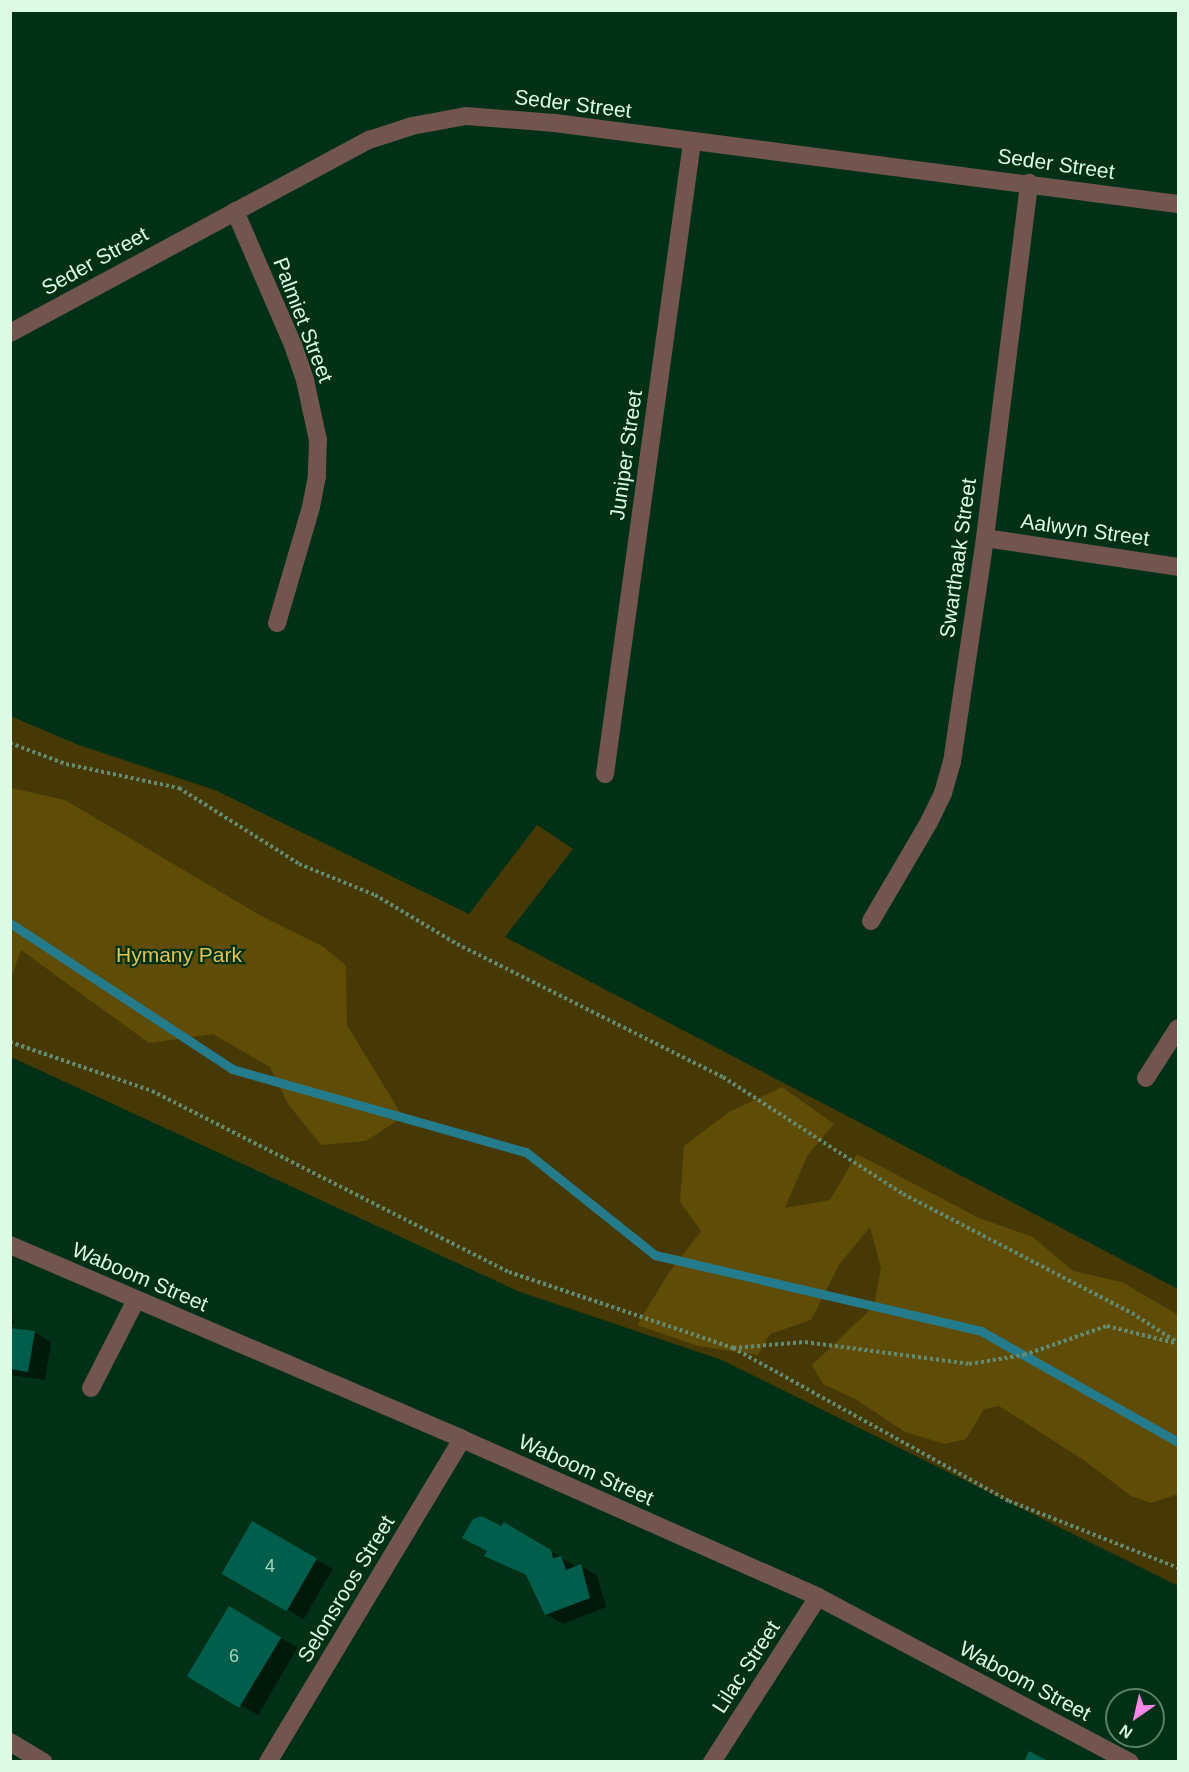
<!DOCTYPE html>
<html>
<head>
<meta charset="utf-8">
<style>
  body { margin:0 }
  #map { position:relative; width:1189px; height:1772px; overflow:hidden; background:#003015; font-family:Arial,sans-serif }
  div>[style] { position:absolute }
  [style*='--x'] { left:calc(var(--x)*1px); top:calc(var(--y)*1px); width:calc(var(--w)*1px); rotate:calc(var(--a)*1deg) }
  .green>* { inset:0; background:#463906 }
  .forest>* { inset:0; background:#5e4c07 }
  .shadow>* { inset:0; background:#0007; transform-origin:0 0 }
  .stream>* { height:9px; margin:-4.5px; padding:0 4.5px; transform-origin:4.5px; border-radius:4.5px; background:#247b8c }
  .building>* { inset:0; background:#005f4c; transform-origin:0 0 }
  .path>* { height:4px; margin-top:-2px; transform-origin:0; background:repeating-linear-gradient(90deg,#638b71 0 3px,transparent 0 6px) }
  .street>* { height:18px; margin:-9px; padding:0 9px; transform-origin:9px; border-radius:9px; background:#71554e }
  span { translate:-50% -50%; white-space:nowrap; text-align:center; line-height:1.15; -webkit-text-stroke:4.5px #003015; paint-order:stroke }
  .number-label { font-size:18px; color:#a6d4be }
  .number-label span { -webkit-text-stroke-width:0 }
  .street-label { font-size:21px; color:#ddfbe4 }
  .park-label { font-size:21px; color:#e2c251 }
  .frame { position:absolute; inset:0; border:12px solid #ddfbe4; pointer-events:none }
  .north { position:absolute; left:1105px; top:1688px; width:60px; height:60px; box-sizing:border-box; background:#003015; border:2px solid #588168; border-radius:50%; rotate:214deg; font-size:16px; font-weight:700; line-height:24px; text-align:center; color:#ddfbe4 }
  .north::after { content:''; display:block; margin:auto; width:21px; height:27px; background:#f987e8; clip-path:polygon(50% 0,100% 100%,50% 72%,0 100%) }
</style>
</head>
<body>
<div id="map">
  <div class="green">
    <i style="clip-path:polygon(10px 716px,79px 745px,215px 790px,469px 914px,537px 825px,573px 849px,505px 937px,1178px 1289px,1178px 1586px,722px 1360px,520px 1292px,11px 1057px)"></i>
  </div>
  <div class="forest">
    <i style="clip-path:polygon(11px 788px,65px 800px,263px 917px,324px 947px,346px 966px,347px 1025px,403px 1117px,366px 1141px,321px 1145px,288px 1104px,270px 1067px,213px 1034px,149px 1043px,21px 950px,11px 978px)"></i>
    <i style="clip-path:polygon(782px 1087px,834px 1124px,807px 1156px,785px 1208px,830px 1200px,857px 1154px,979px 1218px,1033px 1237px,1073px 1271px,1122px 1282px,1178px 1315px,1178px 1494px,1151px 1503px,1131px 1496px,1085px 1461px,999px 1406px,984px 1409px,966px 1439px,945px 1444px,905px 1432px,857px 1400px,823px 1384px,812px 1365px,874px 1306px,881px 1268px,870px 1227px,839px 1265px,811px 1320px,770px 1334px,758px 1355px,698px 1346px,637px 1325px,668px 1274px,701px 1231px,680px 1202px,684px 1146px,729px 1112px)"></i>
  </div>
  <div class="shadow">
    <i style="clip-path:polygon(10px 1318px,15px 1322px,11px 1326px,17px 1331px,34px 1332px,51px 1342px,45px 1380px,10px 1375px)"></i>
    <i style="left:253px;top:1523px;width:92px;height:58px;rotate:30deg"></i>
    <i style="clip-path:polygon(504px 1524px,577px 1567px,581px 1566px,597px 1575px,606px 1607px,563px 1624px,546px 1614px,529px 1577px,486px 1556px)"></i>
    <i style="left:229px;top:1608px;width:79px;height:78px;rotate:30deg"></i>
  </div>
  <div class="stream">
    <i style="--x:10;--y:923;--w:266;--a:33.3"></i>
    <i style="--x:232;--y:1069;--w:305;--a:15.8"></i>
    <i style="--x:526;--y:1152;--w:165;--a:38.6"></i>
    <i style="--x:655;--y:1255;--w:335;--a:13.1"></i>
    <i style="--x:981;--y:1331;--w:226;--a:29.4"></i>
  </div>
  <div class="building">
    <i style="clip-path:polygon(10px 1328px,35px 1331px,28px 1372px,10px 1369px)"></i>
    <i style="clip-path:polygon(482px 1516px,501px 1526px,504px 1522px,539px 1543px,551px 1550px,553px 1558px,561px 1556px,566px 1570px,581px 1564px,590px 1598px,545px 1615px,526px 1575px,484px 1556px,487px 1551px,462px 1538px,473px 1519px)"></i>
    <i style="left:252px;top:1521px;width:75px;height:61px;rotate:30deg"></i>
    <i style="left:229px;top:1606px;width:61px;height:82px;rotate:31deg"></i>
    <i style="clip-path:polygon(1029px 1751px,1050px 1762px,1024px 1762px)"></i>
  </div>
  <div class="path">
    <i style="--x:10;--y:743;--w:60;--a:20.6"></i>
    <i style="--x:66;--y:764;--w:116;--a:12"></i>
    <i style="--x:179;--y:788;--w:142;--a:32.3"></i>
    <i style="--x:299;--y:864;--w:82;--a:22.2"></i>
    <i style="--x:375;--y:895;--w:96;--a:30.9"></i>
    <i style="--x:457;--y:944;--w:297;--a:26.6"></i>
    <i style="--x:723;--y:1077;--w:215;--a:33"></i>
    <i style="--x:903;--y:1194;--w:258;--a:27.5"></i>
    <i style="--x:1132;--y:1313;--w:55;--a:33.1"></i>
    <i style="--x:10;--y:1042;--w:150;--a:19"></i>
    <i style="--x:152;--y:1091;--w:400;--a:26.9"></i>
    <i style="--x:509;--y:1272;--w:237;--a:18.7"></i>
    <i style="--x:733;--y:1348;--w:316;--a:29"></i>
    <i style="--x:1009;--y:1501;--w:182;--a:21.6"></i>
    <i style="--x:733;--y:1348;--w:72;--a:-4.8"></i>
    <i style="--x:805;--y:1342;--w:165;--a:7.6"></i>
    <i style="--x:969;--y:1364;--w:56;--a:-9.3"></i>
    <i style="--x:1024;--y:1355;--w:88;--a:-19.3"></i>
    <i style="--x:1107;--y:1326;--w:70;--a:14"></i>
  </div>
  <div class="street">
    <i style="--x:235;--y:211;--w:146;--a:66.6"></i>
    <i style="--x:293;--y:345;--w:37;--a:71"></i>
    <i style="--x:305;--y:380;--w:61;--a:77.8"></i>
    <i style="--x:318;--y:440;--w:36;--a:92"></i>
    <i style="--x:317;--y:476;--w:32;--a:101"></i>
    <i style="--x:311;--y:507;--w:121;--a:106.3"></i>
    <i style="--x:10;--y:333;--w:408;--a:-28.3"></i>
    <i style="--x:369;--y:140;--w:45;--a:-18"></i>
    <i style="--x:412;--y:126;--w:55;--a:-10.5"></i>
    <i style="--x:466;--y:116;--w:89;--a:4.5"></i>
    <i style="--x:555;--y:123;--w:628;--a:7.41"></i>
    <i style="--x:985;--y:538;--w:195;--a:8.5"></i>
    <i style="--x:605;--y:774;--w:638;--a:-82.16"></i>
    <i style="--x:871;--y:921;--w:115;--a:-59.6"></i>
    <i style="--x:929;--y:822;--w:32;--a:-64"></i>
    <i style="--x:943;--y:793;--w:32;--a:-74"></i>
    <i style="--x:952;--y:762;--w:226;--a:-81.6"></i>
    <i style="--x:985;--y:538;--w:358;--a:-82.9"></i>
    <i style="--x:1146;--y:1078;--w:59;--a:-57.4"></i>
    <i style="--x:10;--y:1245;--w:492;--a:23.2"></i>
    <i style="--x:462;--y:1439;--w:389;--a:23.9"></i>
    <i style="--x:818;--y:1597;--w:353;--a:27.9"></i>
    <i style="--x:91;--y:1388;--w:99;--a:-62.9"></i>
    <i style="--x:10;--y:1742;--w:39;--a:31"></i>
    <i style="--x:268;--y:1762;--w:377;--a:-59"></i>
    <i style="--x:712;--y:1762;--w:196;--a:-57.3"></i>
  </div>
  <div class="number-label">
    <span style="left:270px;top:1566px">4</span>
    <span style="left:234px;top:1656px">6</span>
  </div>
  <div class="street-label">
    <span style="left:573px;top:104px;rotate:7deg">Seder Street</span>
    <span style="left:1056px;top:164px;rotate:8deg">Seder Street</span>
    <span style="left:95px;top:261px;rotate:-29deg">Seder Street</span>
    <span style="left:303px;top:320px;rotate:69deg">Palmiet Street</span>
    <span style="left:626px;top:455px;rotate:-82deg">Juniper Street</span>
    <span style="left:1085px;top:530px;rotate:8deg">Aalwyn Street</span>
    <span style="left:958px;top:558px;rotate:-82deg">Swarthaak Street</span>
    <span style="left:140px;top:1277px;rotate:23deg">Waboom Street</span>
    <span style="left:586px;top:1470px;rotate:24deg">Waboom Street</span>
    <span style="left:346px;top:1589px;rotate:-59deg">Selonsroos Street</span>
    <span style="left:746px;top:1667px;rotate:-57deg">Lilac Street</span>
    <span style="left:1025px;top:1681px;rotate:28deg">Waboom Street</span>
  </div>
  <div class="park-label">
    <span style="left:179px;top:955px">Hymany Park</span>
  </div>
  <div class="frame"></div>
  <div class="north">N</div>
</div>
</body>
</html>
